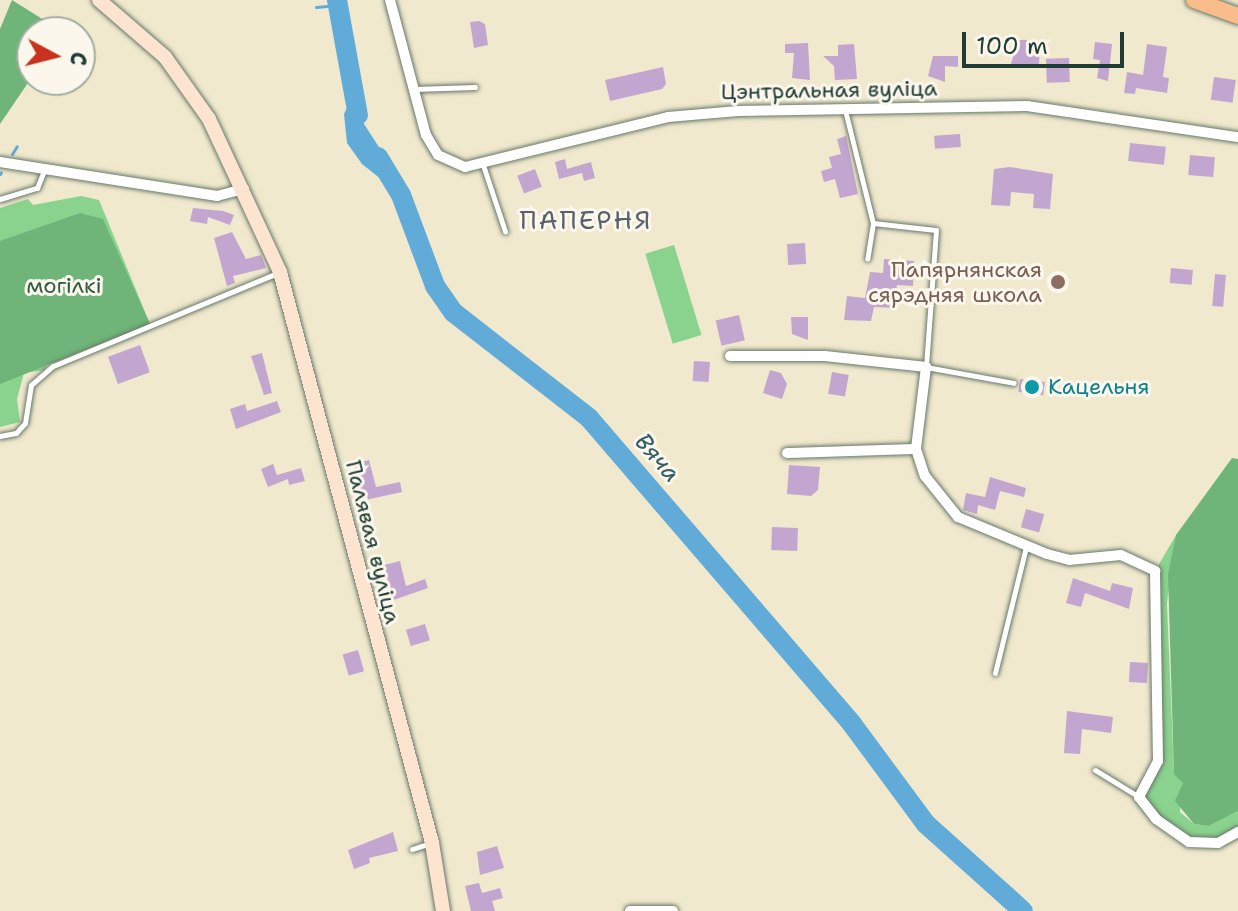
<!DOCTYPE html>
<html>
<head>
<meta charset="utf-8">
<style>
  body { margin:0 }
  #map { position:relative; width:1238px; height:911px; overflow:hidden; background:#f0e9ce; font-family:"Shantell Sans",sans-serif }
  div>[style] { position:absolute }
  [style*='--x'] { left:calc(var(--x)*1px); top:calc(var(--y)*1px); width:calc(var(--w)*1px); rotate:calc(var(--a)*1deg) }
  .green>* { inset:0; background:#8ad38e; transform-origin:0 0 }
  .forest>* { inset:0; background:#6fb579 }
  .water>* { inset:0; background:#61abd9 }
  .stream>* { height:3px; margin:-1.5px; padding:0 1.5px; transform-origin:1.5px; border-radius:1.5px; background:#61abd9 }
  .river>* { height:20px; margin:-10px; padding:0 10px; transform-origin:10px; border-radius:10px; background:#61abd9 }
  .building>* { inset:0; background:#c2a6d0; transform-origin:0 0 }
  .roads { filter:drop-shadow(0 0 2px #68796a) drop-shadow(0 0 2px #68796a) }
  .service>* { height:5px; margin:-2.5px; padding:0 2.5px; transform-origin:2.5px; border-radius:2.5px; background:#fff }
  .minor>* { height:10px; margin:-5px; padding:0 5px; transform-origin:5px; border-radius:5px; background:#fff }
  .secondary>* { height:14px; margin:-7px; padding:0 7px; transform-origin:7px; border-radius:7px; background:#fde4d0 }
  .trunk>* { height:16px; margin:-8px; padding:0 8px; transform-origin:8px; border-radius:8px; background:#f9bc8a }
  .dots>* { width:22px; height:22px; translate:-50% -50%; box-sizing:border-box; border:4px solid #fbf7ec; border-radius:50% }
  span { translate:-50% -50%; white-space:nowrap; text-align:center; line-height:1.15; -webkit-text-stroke:6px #fbf7ec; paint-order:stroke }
  .street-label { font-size:22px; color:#1f3d34 }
  .education-label { font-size:22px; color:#785e54 }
  .right { translate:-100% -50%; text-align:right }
  .park-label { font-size:22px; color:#345b46 }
  .culture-label { font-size:22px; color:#0d838f }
  .left { translate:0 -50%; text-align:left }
  .water-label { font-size:24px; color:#335e66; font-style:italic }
  .quarter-label { font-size:26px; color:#58626b; letter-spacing:2px }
  .north { position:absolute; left:16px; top:16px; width:80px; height:80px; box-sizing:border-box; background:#fbf7ec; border:2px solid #a3ada2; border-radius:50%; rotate:97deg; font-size:22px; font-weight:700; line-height:32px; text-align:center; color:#1f3d34 }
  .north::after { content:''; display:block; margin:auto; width:28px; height:36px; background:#c8321e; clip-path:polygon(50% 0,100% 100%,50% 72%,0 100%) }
  .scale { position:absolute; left:962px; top:32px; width:162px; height:36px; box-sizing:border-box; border:4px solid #1f3d34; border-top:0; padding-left:10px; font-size:24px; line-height:28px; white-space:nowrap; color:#1f3d34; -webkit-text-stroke:6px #fbf7ec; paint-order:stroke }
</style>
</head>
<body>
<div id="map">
  <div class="green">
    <i style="clip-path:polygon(81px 196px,99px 200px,150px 324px,58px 361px,53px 357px,44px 370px,24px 373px,17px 399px,20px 422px,0 427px,0 208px,28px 199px,33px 205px)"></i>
    <i style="left:674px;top:245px;width:94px;height:30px;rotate:73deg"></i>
    <i style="clip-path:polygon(1176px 535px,1167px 603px,1174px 773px,1183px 783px,1180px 812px,1194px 824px,1209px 826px,1238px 811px,1238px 832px,1202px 846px,1168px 829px,1139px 797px,1158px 761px,1155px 571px)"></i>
  </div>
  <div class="forest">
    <i style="clip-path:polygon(12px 0,63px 32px,32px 32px,32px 77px,0 124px,0 29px)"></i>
    <i style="clip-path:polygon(80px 213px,103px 219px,150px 324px,0 384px,0 241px)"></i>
    <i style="clip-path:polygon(1232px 458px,1238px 459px,1238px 811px,1209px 826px,1194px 824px,1175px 801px,1183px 783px,1174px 774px,1168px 574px,1176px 535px)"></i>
  </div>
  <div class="water">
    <i style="clip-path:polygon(355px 91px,364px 124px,388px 161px,401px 195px,362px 164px,347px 143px,344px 114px)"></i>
  </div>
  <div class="stream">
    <i style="--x:316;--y:7;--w:22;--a:-5"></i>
    <i style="--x:12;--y:154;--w:9;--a:-58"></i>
    <i style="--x:0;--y:174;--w:2;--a:-63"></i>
  </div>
  <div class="river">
    <i style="--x:337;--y:0;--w:117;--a:79.7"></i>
    <i style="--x:378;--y:157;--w:44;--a:58.8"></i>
    <i style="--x:401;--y:195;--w:97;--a:69.5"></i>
    <i style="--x:435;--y:286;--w:32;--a:55"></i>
    <i style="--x:453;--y:312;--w:172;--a:37.9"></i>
    <i style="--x:589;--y:418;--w:403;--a:49.3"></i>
    <i style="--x:852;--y:724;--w:124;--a:53.5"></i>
    <i style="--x:926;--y:824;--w:130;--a:41.9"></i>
  </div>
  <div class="building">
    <i style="clip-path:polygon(479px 21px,485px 24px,488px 45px,474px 48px,470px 22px)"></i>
    <i style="clip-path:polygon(1018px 40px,1027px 40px,1026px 47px,1040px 47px,1039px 64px,1011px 64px)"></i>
    <i style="clip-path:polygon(1095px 42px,1112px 44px,1108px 81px,1097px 78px,1100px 60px,1093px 59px)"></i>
    <i style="clip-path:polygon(808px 43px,810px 80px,792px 78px,794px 53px,785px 53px,785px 44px)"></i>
    <i style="clip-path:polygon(854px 44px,857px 79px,835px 80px,834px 66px,823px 56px,838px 56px,838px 45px)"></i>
    <i style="clip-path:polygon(1147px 44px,1167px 47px,1163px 77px,1169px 78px,1167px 93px,1136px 88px,1135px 94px,1124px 93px,1127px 72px,1143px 75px)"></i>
    <i style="clip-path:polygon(933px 56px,958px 56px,958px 67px,945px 66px,945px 82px,928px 76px)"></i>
    <i style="left:1069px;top:58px;width:24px;height:23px;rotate:88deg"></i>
    <i style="clip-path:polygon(663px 67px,666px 84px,662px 89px,610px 101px,605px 80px)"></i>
    <i style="left:1214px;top:77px;width:22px;height:23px;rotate:8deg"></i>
    <i style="left:960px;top:134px;width:13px;height:26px;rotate:86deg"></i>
    <i style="clip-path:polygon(846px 136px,858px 194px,840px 198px,835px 179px,824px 182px,821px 171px,832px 168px,829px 157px,841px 154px,837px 139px)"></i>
    <i style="left:1130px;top:143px;width:36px;height:18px;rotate:6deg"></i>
    <i style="left:1190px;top:155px;width:25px;height:20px;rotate:5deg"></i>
    <i style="clip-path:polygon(565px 159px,567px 169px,591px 162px,595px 178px,584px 181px,582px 173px,559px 179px,555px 162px)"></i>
    <i style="clip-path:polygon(1010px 167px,1053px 174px,1050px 209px,1033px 208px,1034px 194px,1011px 192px,1010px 206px,991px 205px,994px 169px)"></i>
    <i style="left:535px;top:169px;width:19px;height:19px;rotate:69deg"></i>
    <i style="clip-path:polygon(193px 208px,223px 211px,234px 215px,230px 225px,208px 217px,207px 224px,190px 221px)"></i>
    <i style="clip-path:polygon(232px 232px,246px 259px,261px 255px,266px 268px,233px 276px,235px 283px,227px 286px,214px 238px)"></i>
    <i style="left:805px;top:243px;width:21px;height:18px;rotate:87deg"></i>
    <i style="clip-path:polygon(884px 259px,914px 261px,913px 286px,897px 285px,894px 308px,874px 307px,871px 321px,844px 320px,847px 296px,865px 298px,870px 272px,883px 273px)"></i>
    <i style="left:1171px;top:268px;width:22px;height:15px;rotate:5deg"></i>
    <i style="left:1215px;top:274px;width:11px;height:32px;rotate:5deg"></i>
    <i style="left:739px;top:315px;width:26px;height:24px;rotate:77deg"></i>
    <i style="clip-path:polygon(791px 317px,808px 317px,808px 340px,792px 334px)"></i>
    <i style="left:140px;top:345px;width:29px;height:34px;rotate:70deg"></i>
    <i style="clip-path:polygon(262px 353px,272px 393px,264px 395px,251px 356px)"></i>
    <i style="left:694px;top:361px;width:16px;height:20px;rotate:4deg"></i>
    <i style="clip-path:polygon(770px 370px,781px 373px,787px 384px,782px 399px,763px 393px)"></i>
    <i style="left:832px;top:372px;width:17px;height:22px;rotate:10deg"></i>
    <i style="left:1020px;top:379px;width:25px;height:13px;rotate:7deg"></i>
    <i style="clip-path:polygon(277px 401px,281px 412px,236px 429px,230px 409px,245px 404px,247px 411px)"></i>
    <i style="clip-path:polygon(369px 460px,376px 487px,400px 482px,402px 492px,361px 501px,354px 464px)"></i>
    <i style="clip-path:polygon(273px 464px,277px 475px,301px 468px,305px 481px,289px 485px,288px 479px,268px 487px,261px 469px)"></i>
    <i style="clip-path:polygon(789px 465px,820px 467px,818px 490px,811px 496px,787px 494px)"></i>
    <i style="clip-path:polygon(990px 477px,1026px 488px,1024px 497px,1000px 491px,995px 510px,978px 505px,977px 514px,963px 510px,966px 493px,985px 497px)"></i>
    <i style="left:1026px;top:509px;width:19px;height:19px;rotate:16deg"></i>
    <i style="left:772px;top:527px;width:26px;height:23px;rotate:2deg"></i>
    <i style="clip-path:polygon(400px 561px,406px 586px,425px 579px,428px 588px,382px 604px,378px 592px,390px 589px,384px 565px)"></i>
    <i style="clip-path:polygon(1073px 578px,1110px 591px,1112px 583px,1133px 588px,1129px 609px,1085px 593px,1081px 607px,1066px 603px)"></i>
    <i style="left:425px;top:624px;width:17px;height:20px;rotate:73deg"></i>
    <i style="left:358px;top:650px;width:22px;height:16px;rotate:74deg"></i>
    <i style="left:1130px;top:662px;width:18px;height:20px;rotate:3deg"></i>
    <i style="clip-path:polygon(1067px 711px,1113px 717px,1111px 733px,1082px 729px,1080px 754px,1064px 753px)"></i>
    <i style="clip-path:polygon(393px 832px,398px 851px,369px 858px,370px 863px,354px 869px,348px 850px)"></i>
    <i style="clip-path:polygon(497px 846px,504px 868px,480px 875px,477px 852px)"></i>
    <i style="clip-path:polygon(479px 883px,482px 893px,500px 888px,503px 898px,492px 901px,495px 911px,471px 911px,465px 886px)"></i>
  </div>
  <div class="roads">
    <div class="service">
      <i style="--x:414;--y:89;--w:61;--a:-1.9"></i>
      <i style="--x:845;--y:110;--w:116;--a:76.1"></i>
      <i style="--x:873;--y:223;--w:36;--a:99"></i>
      <i style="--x:483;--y:165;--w:70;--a:71.6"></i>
      <i style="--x:0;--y:199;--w:39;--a:-17"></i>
      <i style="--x:37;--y:188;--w:18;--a:-68"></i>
      <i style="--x:873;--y:223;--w:63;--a:6.3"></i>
      <i style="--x:936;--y:230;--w:137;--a:94.2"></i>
      <i style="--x:926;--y:367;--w:89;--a:10.3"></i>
      <i style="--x:0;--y:436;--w:16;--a:-11"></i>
      <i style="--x:16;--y:433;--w:13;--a:-48"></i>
      <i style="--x:25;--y:423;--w:38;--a:-81"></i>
      <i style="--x:31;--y:385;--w:29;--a:-41"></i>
      <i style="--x:53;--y:366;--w:246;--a:-22.5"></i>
      <i style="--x:995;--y:673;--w:130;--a:-76.2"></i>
      <i style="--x:1095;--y:770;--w:52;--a:31.5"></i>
      <i style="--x:412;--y:849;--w:20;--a:-18"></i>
    </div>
    <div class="minor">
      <i style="--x:390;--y:0;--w:140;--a:75.1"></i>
      <i style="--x:426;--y:135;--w:23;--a:59"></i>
      <i style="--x:438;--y:155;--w:30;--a:24"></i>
      <i style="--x:465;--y:167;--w:209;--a:-13.8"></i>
      <i style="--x:668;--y:117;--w:70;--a:-4.9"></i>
      <i style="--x:738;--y:111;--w:289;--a:-1"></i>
      <i style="--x:1027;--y:106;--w:213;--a:8.4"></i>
      <i style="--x:0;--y:162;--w:220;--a:8.9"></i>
      <i style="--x:217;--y:196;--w:28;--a:-15"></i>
      <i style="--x:730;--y:356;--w:95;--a:0"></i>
      <i style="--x:825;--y:356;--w:102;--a:6.2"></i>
      <i style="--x:926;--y:367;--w:83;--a:97"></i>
      <i style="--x:916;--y:449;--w:28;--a:72"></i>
      <i style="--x:925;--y:476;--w:53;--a:51.2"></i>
      <i style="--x:958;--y:517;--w:96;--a:22.6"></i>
      <i style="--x:1047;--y:554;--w:23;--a:15"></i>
      <i style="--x:1069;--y:560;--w:52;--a:-5.5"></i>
      <i style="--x:1121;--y:555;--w:38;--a:25"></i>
      <i style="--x:1155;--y:571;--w:190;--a:89.1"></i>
      <i style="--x:1158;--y:761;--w:41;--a:117.8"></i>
      <i style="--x:1139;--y:797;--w:28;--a:52"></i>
      <i style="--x:1156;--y:819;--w:40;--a:34.9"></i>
      <i style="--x:1189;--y:842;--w:29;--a:2"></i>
      <i style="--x:1218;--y:843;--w:23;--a:-29"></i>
      <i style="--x:787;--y:453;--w:129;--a:-1.8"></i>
      <i style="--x:630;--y:911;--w:43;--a:0"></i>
    </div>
    <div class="secondary">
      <i style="--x:99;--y:0;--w:87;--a:40.8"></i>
      <i style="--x:165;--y:57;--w:76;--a:54.6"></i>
      <i style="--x:209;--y:119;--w:169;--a:65.1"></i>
      <i style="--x:280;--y:272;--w:591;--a:75.09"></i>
      <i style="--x:432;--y:843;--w:69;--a:80.8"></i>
    </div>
    <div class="trunk">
      <i style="--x:1194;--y:0;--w:47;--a:20"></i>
    </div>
  </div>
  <div class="dots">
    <i style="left:1058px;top:282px;background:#8d6e63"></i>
    <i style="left:1032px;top:387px;background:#0f9aa8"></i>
  </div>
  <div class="street-label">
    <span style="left:829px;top:90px;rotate:-1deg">Цэнтральная вуліца</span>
    <span style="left:373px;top:542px;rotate:76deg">Палявая вуліца</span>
  </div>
  <div class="education-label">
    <span class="right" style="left:1042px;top:282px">Папярнянская<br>сярэдняя школа</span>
  </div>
  <div class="park-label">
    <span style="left:64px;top:286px">могілкі</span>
  </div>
  <div class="culture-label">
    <span class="left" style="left:1048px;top:387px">Кацельня</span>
  </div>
  <div class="water-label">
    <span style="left:657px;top:458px;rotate:49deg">Вяча</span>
  </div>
  <div class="quarter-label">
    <span style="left:586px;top:220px">ПАПЕРНЯ</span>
  </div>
  <div class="north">С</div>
  <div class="scale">100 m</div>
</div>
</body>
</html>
